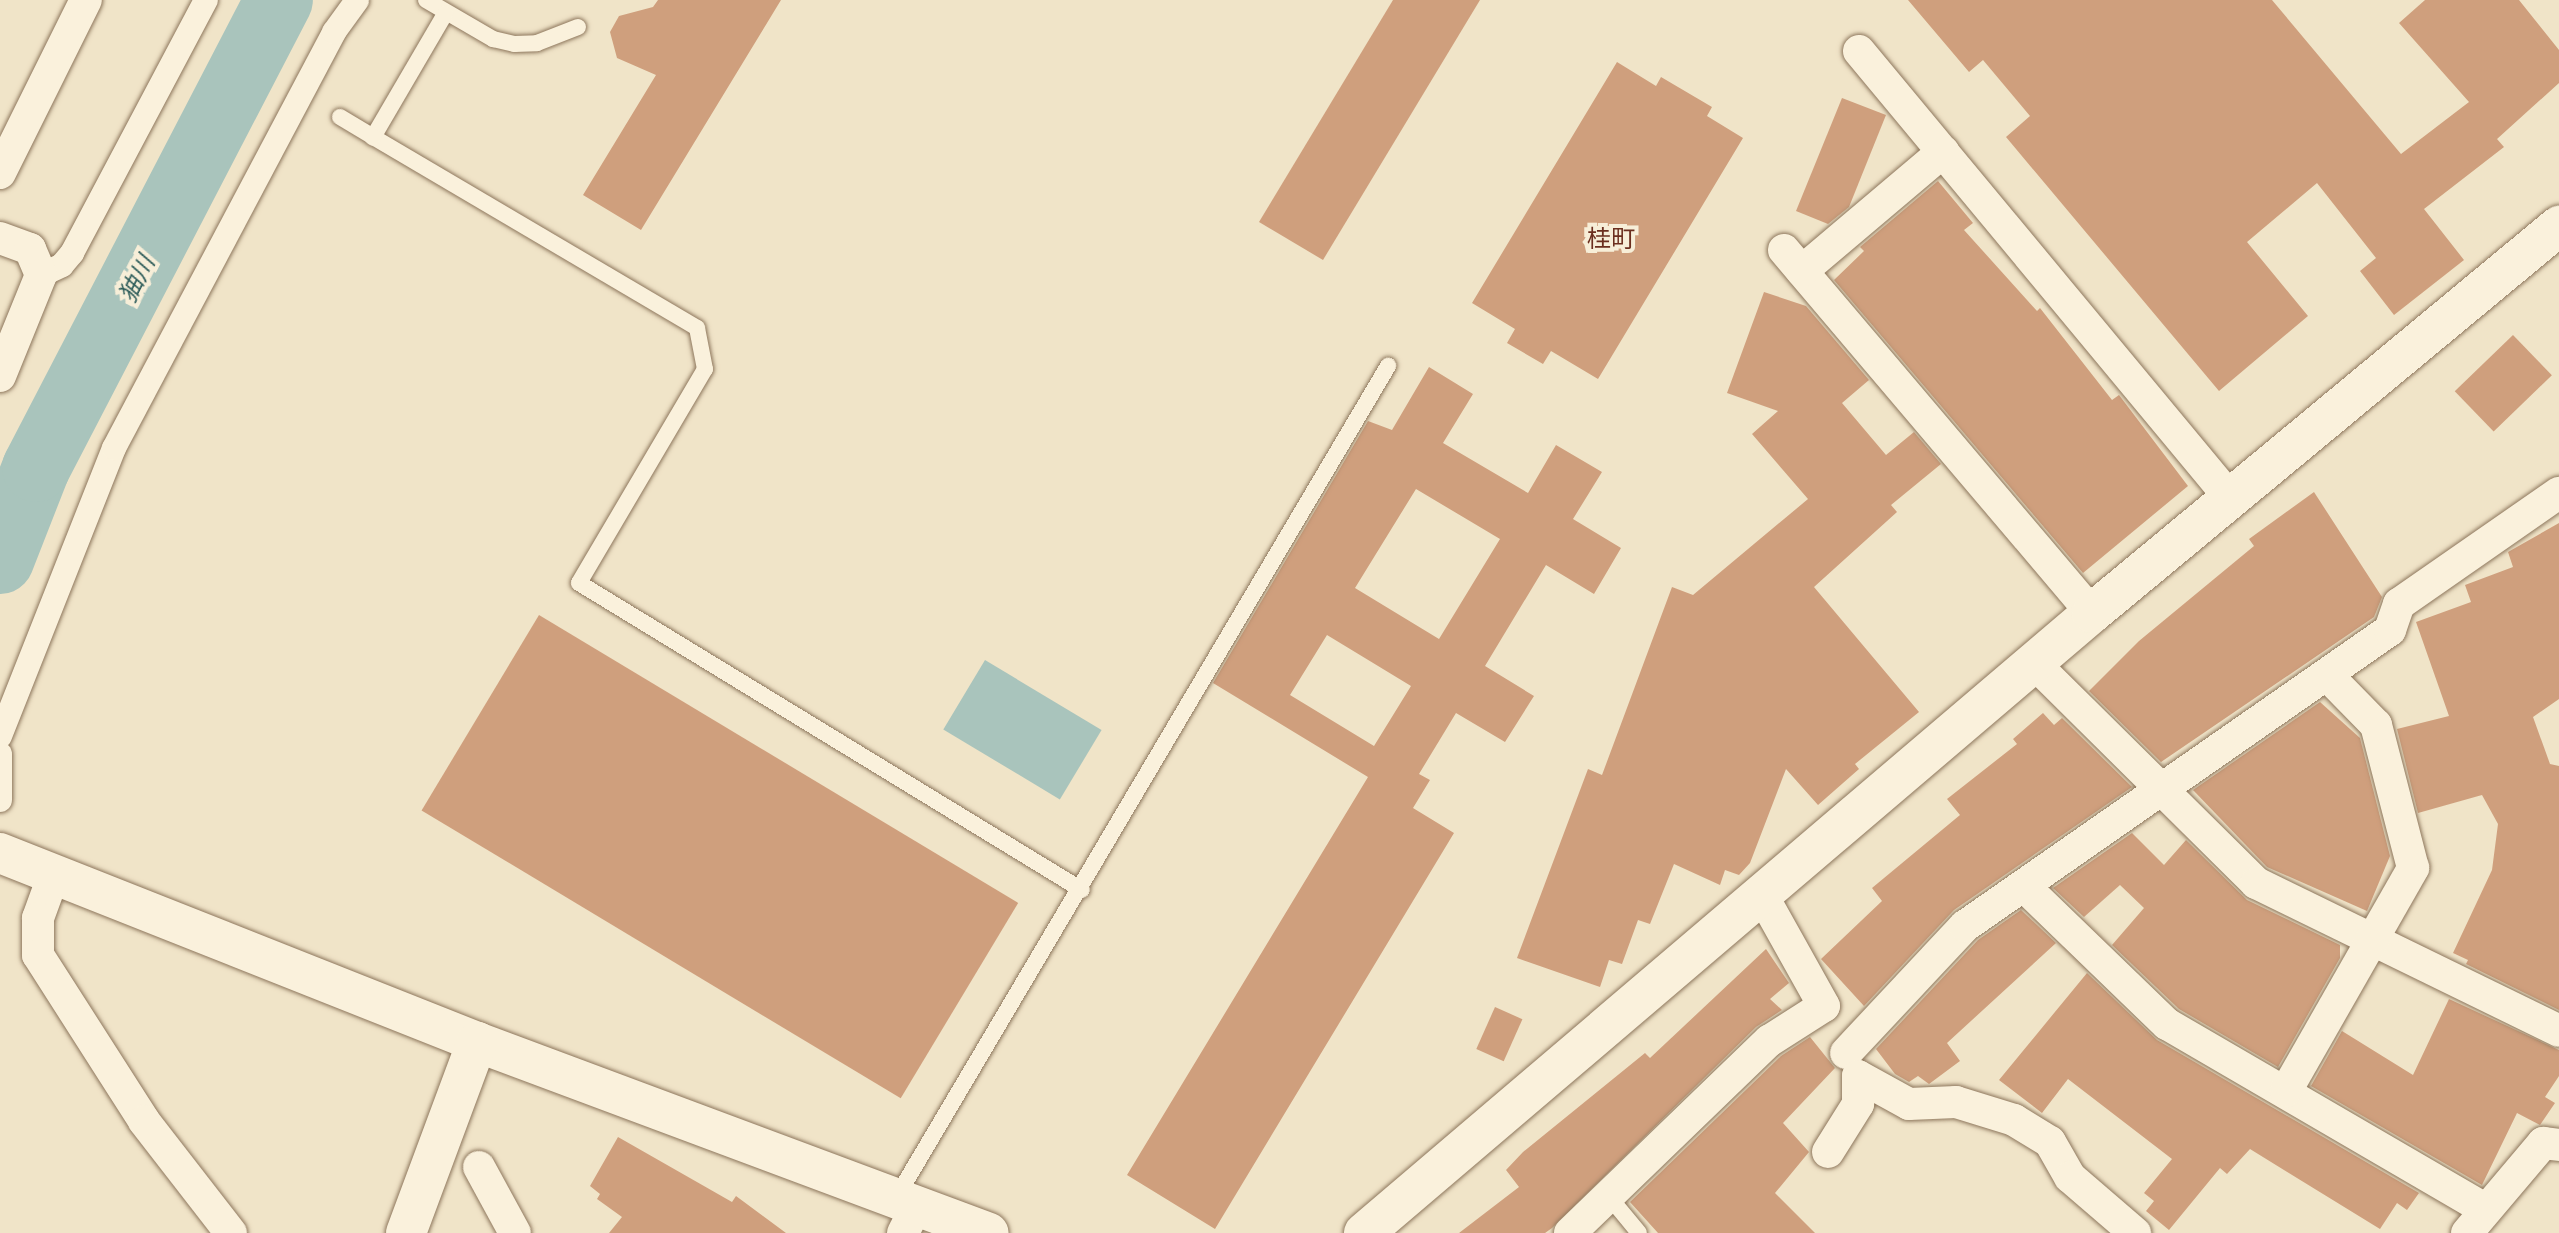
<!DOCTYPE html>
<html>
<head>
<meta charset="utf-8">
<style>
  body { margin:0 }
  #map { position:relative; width:2559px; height:1233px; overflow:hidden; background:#f0e4c8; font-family:Georgia,"Noto Sans JP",serif }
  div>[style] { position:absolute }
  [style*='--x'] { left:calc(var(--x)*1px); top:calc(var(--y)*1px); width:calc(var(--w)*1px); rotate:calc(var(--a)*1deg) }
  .water>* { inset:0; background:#a9c4bc; transform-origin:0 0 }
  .river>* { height:68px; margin:-34px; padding:0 34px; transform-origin:34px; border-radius:34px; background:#a9c4bc }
  .building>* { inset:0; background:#cf9f7d; transform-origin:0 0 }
  .roads { filter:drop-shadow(0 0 2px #8d765c) drop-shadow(0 0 2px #8d765c) }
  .service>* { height:16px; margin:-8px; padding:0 8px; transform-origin:8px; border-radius:8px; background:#faf1dc }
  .pedestrian>* { height:24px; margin:-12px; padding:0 12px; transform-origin:12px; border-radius:12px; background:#faf1dc }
  .minor>* { height:32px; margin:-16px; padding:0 16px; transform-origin:16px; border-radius:16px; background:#faf1dc }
  .tertiary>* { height:40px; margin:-20px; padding:0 20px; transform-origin:20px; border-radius:20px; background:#faf1dc }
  span { translate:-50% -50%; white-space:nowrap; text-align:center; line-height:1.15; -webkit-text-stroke:8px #f7eed8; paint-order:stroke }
  .neighbourhood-label { font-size:24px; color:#6b2e1e }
  .water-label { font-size:24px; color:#2f5d5a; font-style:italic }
</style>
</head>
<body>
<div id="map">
  <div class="water">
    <i style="left:985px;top:660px;width:136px;height:81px;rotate:31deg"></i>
  </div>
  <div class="river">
    <i style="--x:0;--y:560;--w:99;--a:-68.6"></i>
    <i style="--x:36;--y:468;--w:527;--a:-62.56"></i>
  </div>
  <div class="building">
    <i style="clip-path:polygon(658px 0,781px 0,641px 230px,583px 195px,656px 75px,617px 58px,610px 32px,619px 16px,653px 7px)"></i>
    <i style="clip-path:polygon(1393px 0,1480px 0,1323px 260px,1259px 222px)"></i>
    <i style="clip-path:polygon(1908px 0,2272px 0,2401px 154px,2469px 102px,2399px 23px,2425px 0,2519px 0,2559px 50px,2559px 83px,2497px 139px,2504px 147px,2424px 209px,2464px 260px,2394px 315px,2360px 271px,2376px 258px,2317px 183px,2247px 242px,2308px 316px,2219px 391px,2006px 137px,2030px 116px,1983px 60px,1969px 72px)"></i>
    <i style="clip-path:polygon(1617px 62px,1656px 86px,1661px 77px,1712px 107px,1707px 116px,1743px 138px,1598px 379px,1551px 351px,1543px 364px,1507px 343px,1515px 329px,1472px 303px)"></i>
    <i style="clip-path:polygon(1842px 98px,1886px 115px,1849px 207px,1828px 224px,1796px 211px)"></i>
    <i style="clip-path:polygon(1938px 181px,1973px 223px,1964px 230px,2037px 311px,2040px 308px,2112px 400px,2119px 395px,2188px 486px,2083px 573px,1834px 280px,1864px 251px,1860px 247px)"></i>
    <i style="clip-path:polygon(1764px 292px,1806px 306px,1869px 380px,1842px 403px,1886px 455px,1914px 432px,1941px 464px,1891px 505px,1897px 512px,1814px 587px,1919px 712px,1855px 764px,1859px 769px,1818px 805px,1786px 769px,1750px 863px,1739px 875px,1725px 870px,1720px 885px,1674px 864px,1650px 924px,1638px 920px,1622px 964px,1609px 960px,1600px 987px,1517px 958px,1588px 769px,1602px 775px,1672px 587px,1693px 595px,1808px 499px,1752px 434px,1778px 411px,1727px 393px)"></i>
    <i style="left:2513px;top:335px;width:56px;height:81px;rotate:46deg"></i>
    <i style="clip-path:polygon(evenodd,1429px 367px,1473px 394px,1443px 443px,1528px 493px,1556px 445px,1602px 472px,1573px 519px,1621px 548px,1594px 594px,1546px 565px,1485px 666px,1534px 696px,1505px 742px,1456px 713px,1419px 774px,1430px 780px,1413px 808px,1454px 833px,1215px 1229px,1127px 1175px,1368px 777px,1213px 683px,1368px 421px,1392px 430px,1429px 367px,1416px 489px,1500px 539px,1439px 639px,1355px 588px,1416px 489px,1429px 367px,1327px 635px,1411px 686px,1374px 746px,1290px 695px,1327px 635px)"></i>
    <i style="clip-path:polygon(2314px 492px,2382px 597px,2374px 617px,2161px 762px,2089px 691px,2139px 641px,2254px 546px,2249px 539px)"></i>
    <i style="clip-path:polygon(2559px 523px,2559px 699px,2533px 717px,2550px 764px,2559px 766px,2559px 1010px,2466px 964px,2468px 960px,2453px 953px,2492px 870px,2498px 824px,2482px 795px,2418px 813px,2397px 729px,2449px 716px,2416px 622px,2471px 602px,2465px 585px,2513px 567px,2508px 552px)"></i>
    <i style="left:539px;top:615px;width:559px;height:228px;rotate:31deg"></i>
    <i style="clip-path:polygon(2320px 702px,2360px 738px,2390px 856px,2367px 911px,2267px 867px,2193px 790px)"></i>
    <i style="clip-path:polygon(2043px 713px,2054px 725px,2062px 718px,2132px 787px,1954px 910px,1864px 1006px,1821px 959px,1882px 901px,1872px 888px,1960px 815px,1947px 799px,2017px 744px,2013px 739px)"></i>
    <i style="clip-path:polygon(2132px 833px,2164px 865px,2186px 840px,2247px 900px,2340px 945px,2340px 958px,2278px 1067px,2179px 1009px,2112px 945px,2144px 908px,2120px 885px,2084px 917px,2053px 888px)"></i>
    <i style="clip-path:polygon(2021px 910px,2056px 943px,1947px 1043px,1960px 1061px,1929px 1084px,1918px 1076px,1909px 1082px,1895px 1074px,1876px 1049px,1978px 940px)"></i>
    <i style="clip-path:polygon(1766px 949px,1789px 983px,1770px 999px,1782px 1010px,1756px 1027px,1552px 1228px,1545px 1233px,1459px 1233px,1519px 1187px,1506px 1170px,1523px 1152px,1645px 1053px,1650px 1058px)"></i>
    <i style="clip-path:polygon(2087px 973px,2157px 1040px,2419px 1193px,2407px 1210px,2397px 1203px,2380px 1229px,2250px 1149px,2227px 1174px,2220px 1168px,2169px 1230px,2146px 1211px,2154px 1201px,2144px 1193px,2172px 1159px,2068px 1079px,2042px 1113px,1999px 1080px)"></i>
    <i style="clip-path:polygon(2449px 999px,2559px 1050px,2559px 1076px,2545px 1097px,2555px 1103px,2540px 1125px,2517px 1113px,2482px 1185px,2311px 1086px,2342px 1031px,2413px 1075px)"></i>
    <i style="left:1495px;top:1007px;width:30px;height:46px;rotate:24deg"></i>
    <i style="clip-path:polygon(1810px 1037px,1835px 1068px,1783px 1123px,1809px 1152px,1775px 1193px,1815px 1233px,1658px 1233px,1630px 1202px,1781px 1056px)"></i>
    <i style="clip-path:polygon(618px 1137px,732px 1202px,736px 1196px,786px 1233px,609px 1233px,622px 1217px,597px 1199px,600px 1194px,590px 1186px)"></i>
  </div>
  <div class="roads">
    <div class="service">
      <i style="--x:426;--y:0;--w:78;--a:30.2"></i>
      <i style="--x:493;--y:39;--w:22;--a:13"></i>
      <i style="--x:514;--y:44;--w:23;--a:-2"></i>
      <i style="--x:537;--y:43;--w:44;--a:-21.3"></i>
      <i style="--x:445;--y:14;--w:143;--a:120.3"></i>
      <i style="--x:373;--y:137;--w:376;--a:30.5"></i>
      <i style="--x:697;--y:328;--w:42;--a:79"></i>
      <i style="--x:705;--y:369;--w:248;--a:120.5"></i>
      <i style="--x:579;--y:583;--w:589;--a:31.4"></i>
      <i style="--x:340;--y:117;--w:39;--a:31"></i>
      <i style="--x:896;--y:1198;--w:967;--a:-59.4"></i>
      <i style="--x:1611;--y:1199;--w:44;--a:50.5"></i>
    </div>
    <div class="pedestrian">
      <i style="--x:41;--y:275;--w:23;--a:-25"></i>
      <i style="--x:62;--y:265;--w:16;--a:-50"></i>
      <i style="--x:72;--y:253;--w:286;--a:-62.1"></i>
      <i style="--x:0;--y:736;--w:310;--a:-68.4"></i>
      <i style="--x:114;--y:448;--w:471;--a:-62.1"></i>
      <i style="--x:334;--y:32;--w:39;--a:-54"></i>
      <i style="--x:0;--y:754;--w:46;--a:90"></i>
    </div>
    <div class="minor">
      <i style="--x:1859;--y:51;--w:582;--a:50.3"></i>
      <i style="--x:0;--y:173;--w:193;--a:-63.6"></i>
      <i style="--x:0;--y:238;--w:32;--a:20"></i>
      <i style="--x:30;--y:249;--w:28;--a:67"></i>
      <i style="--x:41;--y:275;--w:109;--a:112.1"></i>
      <i style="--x:1784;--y:250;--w:476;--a:49.7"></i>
      <i style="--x:1802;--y:271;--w:185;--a:-40.2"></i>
      <i style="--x:2036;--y:665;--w:310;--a:44.7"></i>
      <i style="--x:2256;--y:883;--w:337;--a:26"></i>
      <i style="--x:54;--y:874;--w:47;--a:110"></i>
      <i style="--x:38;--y:918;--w:37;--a:90"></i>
      <i style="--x:38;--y:955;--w:197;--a:57.4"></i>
      <i style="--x:144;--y:1121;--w:142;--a:52.2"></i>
      <i style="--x:2026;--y:888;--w:196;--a:44"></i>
      <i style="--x:2167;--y:1024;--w:368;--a:30.2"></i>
      <i style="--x:1846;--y:1053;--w:174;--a:-46.9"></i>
      <i style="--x:1965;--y:926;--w:518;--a:-34.86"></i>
      <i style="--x:2390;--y:630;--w:28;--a:-71"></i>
      <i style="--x:2399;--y:604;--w:195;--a:-34.8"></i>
      <i style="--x:2286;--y:1091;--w:257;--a:-60.3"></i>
      <i style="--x:2413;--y:868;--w:148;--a:-104.5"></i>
      <i style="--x:2376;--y:725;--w:70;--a:-134.4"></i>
      <i style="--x:1828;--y:1152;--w:57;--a:-58"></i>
      <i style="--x:1858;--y:1104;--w:28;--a:-90"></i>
      <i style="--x:1858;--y:1076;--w:58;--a:28.8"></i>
      <i style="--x:1909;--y:1104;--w:47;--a:-2.4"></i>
      <i style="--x:1956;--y:1102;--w:61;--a:17.2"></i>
      <i style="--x:2014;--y:1120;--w:42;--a:31.4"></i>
      <i style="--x:2050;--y:1142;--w:40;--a:60.3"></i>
      <i style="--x:2070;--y:1177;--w:86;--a:40.7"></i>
      <i style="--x:479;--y:1167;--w:75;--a:61.4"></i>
      <i style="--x:903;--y:1233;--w:31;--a:-63"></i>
      <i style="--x:1570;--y:1233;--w:277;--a:-44"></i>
      <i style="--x:1769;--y:1041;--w:65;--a:-32.5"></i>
      <i style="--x:1824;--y:1006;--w:125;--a:-119.2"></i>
      <i style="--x:2467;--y:1233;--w:118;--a:-49.8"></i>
      <i style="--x:2543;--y:1143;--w:16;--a:7"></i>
    </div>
    <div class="tertiary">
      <i style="--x:0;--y:853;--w:513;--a:21.61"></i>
      <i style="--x:477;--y:1042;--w:546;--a:20.46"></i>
      <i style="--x:406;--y:1233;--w:204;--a:-69.6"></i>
      <i style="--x:1364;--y:1233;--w:956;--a:-40.42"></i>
      <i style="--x:2092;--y:613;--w:607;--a:-39.65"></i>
    </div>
  </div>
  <div class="neighbourhood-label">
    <span style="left:1611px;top:237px">桂町</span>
  </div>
  <div class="water-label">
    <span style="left:135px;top:278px;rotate:-63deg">㹨川</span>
  </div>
</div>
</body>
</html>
